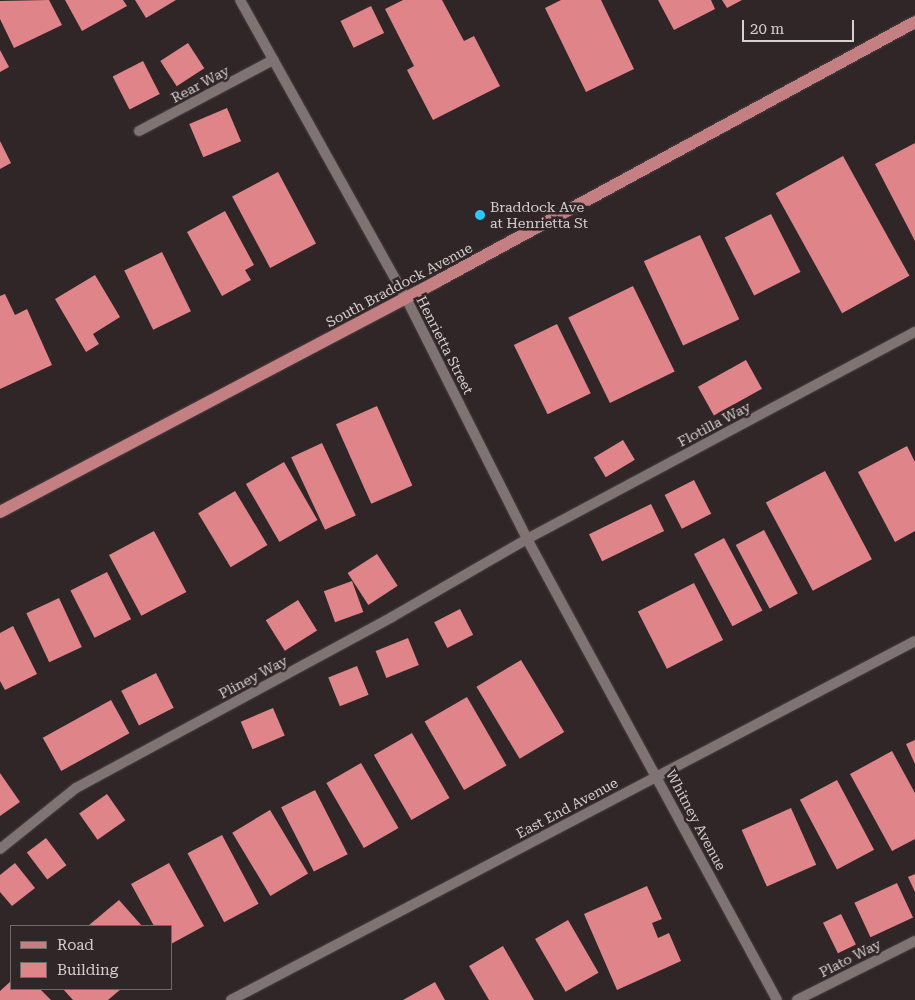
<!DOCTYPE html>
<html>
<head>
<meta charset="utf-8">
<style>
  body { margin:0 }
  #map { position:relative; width:915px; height:1000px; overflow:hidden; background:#312627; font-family:"Roboto Serif",serif }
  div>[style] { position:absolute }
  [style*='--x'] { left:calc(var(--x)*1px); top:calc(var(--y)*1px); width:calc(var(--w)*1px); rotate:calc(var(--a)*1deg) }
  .building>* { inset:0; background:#df858a; transform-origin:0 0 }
  .roads { filter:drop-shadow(0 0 1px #4a4142) drop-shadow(0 0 1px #4a4142) }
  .service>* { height:10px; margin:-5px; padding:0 5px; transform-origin:5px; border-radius:5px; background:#807373 }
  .minor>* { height:10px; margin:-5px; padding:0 5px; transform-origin:5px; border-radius:5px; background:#807373 }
  .primary>* { height:12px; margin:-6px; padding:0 6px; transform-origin:6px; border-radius:6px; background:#c47f83 }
  .dots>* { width:14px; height:14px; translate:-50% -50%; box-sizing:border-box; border:2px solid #312627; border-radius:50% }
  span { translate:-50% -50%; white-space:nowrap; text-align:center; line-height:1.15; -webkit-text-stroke:5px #312627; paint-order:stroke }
  .street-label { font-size:14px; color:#d6cfcf }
  .poi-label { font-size:14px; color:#d6cfcf }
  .left { translate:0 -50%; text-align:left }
  .legend { position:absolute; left:10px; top:925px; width:162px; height:65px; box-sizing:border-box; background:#312627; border:1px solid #736a6a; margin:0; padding:6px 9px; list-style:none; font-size:15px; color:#d6cfcf }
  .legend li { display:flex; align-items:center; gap:10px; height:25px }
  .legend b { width:25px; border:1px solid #736a6a }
  .scale { position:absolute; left:742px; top:20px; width:112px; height:22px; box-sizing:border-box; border:2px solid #d6cfcf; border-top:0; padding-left:6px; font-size:15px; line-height:18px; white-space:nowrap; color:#d6cfcf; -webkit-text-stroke:4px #312627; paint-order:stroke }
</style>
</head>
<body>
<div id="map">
  <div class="building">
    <i style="clip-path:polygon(49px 0,62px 25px,14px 48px,0 19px,0 1px)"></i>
    <i style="clip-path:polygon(65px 0,123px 0,127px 6px,82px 31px)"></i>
    <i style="clip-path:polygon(135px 0,176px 0,146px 18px)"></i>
    <i style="clip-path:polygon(403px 0,442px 0,464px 41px,474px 36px,500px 86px,433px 120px,407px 70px,414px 66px,385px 9px)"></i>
    <i style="clip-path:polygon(561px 0,601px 0,634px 69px,586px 92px,545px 8px)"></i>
    <i style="clip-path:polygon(658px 0,711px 0,715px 9px,674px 30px)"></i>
    <i style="clip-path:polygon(722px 0,742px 0,727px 8px)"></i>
    <i style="left:371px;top:6px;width:30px;height:34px;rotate:64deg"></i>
    <i style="left:188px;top:43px;width:30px;height:33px;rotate:57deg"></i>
    <i style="clip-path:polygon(0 50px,9px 67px,0 72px)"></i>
    <i style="left:143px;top:61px;width:37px;height:34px;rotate:63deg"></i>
    <i style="left:227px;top:108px;width:36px;height:41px;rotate:67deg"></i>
    <i style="clip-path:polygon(0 141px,11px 163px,0 169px)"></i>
    <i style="clip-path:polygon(915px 143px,915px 241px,875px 164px)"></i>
    <i style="left:843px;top:156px;width:137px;height:77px;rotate:61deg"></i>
    <i style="left:278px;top:172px;width:81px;height:52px;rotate:62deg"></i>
    <i style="clip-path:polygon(225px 211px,254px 265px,245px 270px,251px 280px,222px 296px,187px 232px)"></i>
    <i style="left:771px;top:214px;width:65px;height:52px;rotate:63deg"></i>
    <i style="left:700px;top:235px;width:93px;height:62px;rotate:65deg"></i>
    <i style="left:162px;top:252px;width:66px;height:42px;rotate:64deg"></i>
    <i style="clip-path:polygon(95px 275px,120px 317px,93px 334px,99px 344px,86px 352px,55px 299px)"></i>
    <i style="left:633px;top:286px;width:95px;height:72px;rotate:64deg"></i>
    <i style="clip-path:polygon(5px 294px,15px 315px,27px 309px,52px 365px,0 389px,0 296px)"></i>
    <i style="left:557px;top:324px;width:77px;height:48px;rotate:64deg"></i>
    <i style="left:746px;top:360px;width:33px;height:55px;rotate:61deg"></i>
    <i style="left:377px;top:406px;width:87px;height:45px;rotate:66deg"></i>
    <i style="left:623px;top:440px;width:23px;height:34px;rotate:59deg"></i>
    <i style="left:322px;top:443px;width:80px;height:34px;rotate:65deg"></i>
    <i style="clip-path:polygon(907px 446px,915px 462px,915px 531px,895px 542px,858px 472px)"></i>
    <i style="left:284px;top:462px;width:67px;height:44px;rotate:60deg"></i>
    <i style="left:825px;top:471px;width:100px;height:67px;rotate:62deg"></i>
    <i style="left:694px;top:480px;width:38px;height:33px;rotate:63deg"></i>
    <i style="left:235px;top:491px;width:63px;height:43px;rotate:59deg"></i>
    <i style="left:651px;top:504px;width:30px;height:69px;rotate:64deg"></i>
    <i style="left:764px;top:530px;width:72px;height:32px;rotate:62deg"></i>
    <i style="left:154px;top:531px;width:69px;height:51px;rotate:62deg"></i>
    <i style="left:724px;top:538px;width:82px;height:34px;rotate:62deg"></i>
    <i style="left:377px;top:554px;width:38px;height:35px;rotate:57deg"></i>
    <i style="left:107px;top:572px;width:53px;height:41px;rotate:63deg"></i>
    <i style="left:352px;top:581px;width:33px;height:30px;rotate:70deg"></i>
    <i style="left:694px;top:583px;width:64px;height:63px;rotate:63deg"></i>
    <i style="left:59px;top:598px;width:54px;height:36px;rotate:65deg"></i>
    <i style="left:298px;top:600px;width:36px;height:38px;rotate:58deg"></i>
    <i style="left:460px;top:609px;width:29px;height:29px;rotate:63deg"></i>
    <i style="clip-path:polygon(13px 626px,37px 674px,5px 690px,0 681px,0 633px)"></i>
    <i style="left:408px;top:638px;width:29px;height:35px;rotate:68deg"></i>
    <i style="left:521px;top:660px;width:84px;height:52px;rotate:59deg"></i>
    <i style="left:357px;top:666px;width:31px;height:31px;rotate:68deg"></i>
    <i style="left:156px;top:673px;width:39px;height:39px;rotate:63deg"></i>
    <i style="left:467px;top:697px;width:79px;height:49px;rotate:60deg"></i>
    <i style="left:111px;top:700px;width:38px;height:78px;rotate:61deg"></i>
    <i style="left:273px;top:708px;width:30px;height:35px;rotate:67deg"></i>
    <i style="left:412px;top:733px;width:75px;height:44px;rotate:60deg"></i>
    <i style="clip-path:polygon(915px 740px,915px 764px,906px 744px)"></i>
    <i style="clip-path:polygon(892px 751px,915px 793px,915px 839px,892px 851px,850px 774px)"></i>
    <i style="left:361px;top:763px;width:75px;height:40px;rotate:60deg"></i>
    <i style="clip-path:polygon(0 773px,20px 802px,0 816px)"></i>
    <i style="left:837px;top:780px;width:79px;height:42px;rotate:62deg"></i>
    <i style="left:315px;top:790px;width:72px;height:38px;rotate:63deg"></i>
    <i style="left:107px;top:794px;width:32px;height:34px;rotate:55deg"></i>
    <i style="left:791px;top:808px;width:62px;height:54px;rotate:66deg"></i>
    <i style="left:270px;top:810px;width:74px;height:44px;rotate:59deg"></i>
    <i style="left:222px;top:835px;width:78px;height:39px;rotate:62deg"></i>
    <i style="left:46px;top:838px;width:34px;height:24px;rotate:53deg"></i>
    <i style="clip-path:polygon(15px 863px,35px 888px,12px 906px,0 892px,0 875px)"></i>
    <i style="clip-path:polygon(169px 863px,204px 926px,171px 944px,171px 926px,154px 926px,131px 884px)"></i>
    <i style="clip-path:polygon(915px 874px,915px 892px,908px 877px)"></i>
    <i style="left:897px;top:883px;width:38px;height:47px;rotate:65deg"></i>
    <i style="clip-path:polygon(647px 886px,662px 919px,652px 923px,658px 938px,669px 933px,681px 961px,617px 990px,584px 914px)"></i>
    <i style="clip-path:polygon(119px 900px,142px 926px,88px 926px)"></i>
    <i style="left:841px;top:914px;width:34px;height:20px;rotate:64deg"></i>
    <i style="left:568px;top:920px;width:61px;height:38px;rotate:60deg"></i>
    <i style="clip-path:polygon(503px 946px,534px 1000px,489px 1000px,469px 966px)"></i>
    <i style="clip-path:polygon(11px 981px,11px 989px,40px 989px,51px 1000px,0 1000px,0 991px)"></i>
    <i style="clip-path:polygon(435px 982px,445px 1000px,403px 1000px)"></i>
    <i style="clip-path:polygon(63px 989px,121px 989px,108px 1000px,73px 1000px)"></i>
  </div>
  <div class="roads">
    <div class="service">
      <i style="--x:139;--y:131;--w:152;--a:-27.9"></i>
      <i style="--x:0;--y:849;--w:97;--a:-38.8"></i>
      <i style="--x:76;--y:788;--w:359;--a:-28.4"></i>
      <i style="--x:392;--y:617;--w:156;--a:-30"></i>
      <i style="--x:527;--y:539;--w:440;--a:-28.1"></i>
      <i style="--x:797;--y:1000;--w:132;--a:-26.6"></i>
    </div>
    <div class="minor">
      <i style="--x:240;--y:0;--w:341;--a:60.9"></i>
      <i style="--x:406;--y:298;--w:270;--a:63.3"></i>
      <i style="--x:527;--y:539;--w:524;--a:61.53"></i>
      <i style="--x:231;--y:1000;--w:772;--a:-27.69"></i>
    </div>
    <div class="primary">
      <i style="--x:0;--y:512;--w:495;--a:-27.8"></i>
      <i style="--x:438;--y:281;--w:543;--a:-28.5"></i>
    </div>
  </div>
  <div class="dots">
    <i style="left:480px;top:215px;background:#26c9fe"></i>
  </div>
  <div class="street-label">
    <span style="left:200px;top:84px;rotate:-28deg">Rear Way</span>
    <span style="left:399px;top:285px;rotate:-28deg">South Braddock Avenue</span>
    <span style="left:445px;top:345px;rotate:63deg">Henrietta Street</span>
    <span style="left:714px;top:424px;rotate:-28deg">Flotilla Way</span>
    <span style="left:253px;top:677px;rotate:-28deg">Pliney Way</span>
    <span style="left:567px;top:808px;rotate:-28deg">East End Avenue</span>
    <span style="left:696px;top:820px;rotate:62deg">Whitney Avenue</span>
    <span style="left:850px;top:958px;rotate:-27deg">Plato Way</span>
  </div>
  <div class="poi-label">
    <span class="left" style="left:490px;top:215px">Braddock Ave<br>at Henrietta St</span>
  </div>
  <ul class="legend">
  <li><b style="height:6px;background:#c47f83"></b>Road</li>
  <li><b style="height:14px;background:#df858a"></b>Building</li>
  </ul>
  <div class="scale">20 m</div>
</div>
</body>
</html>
